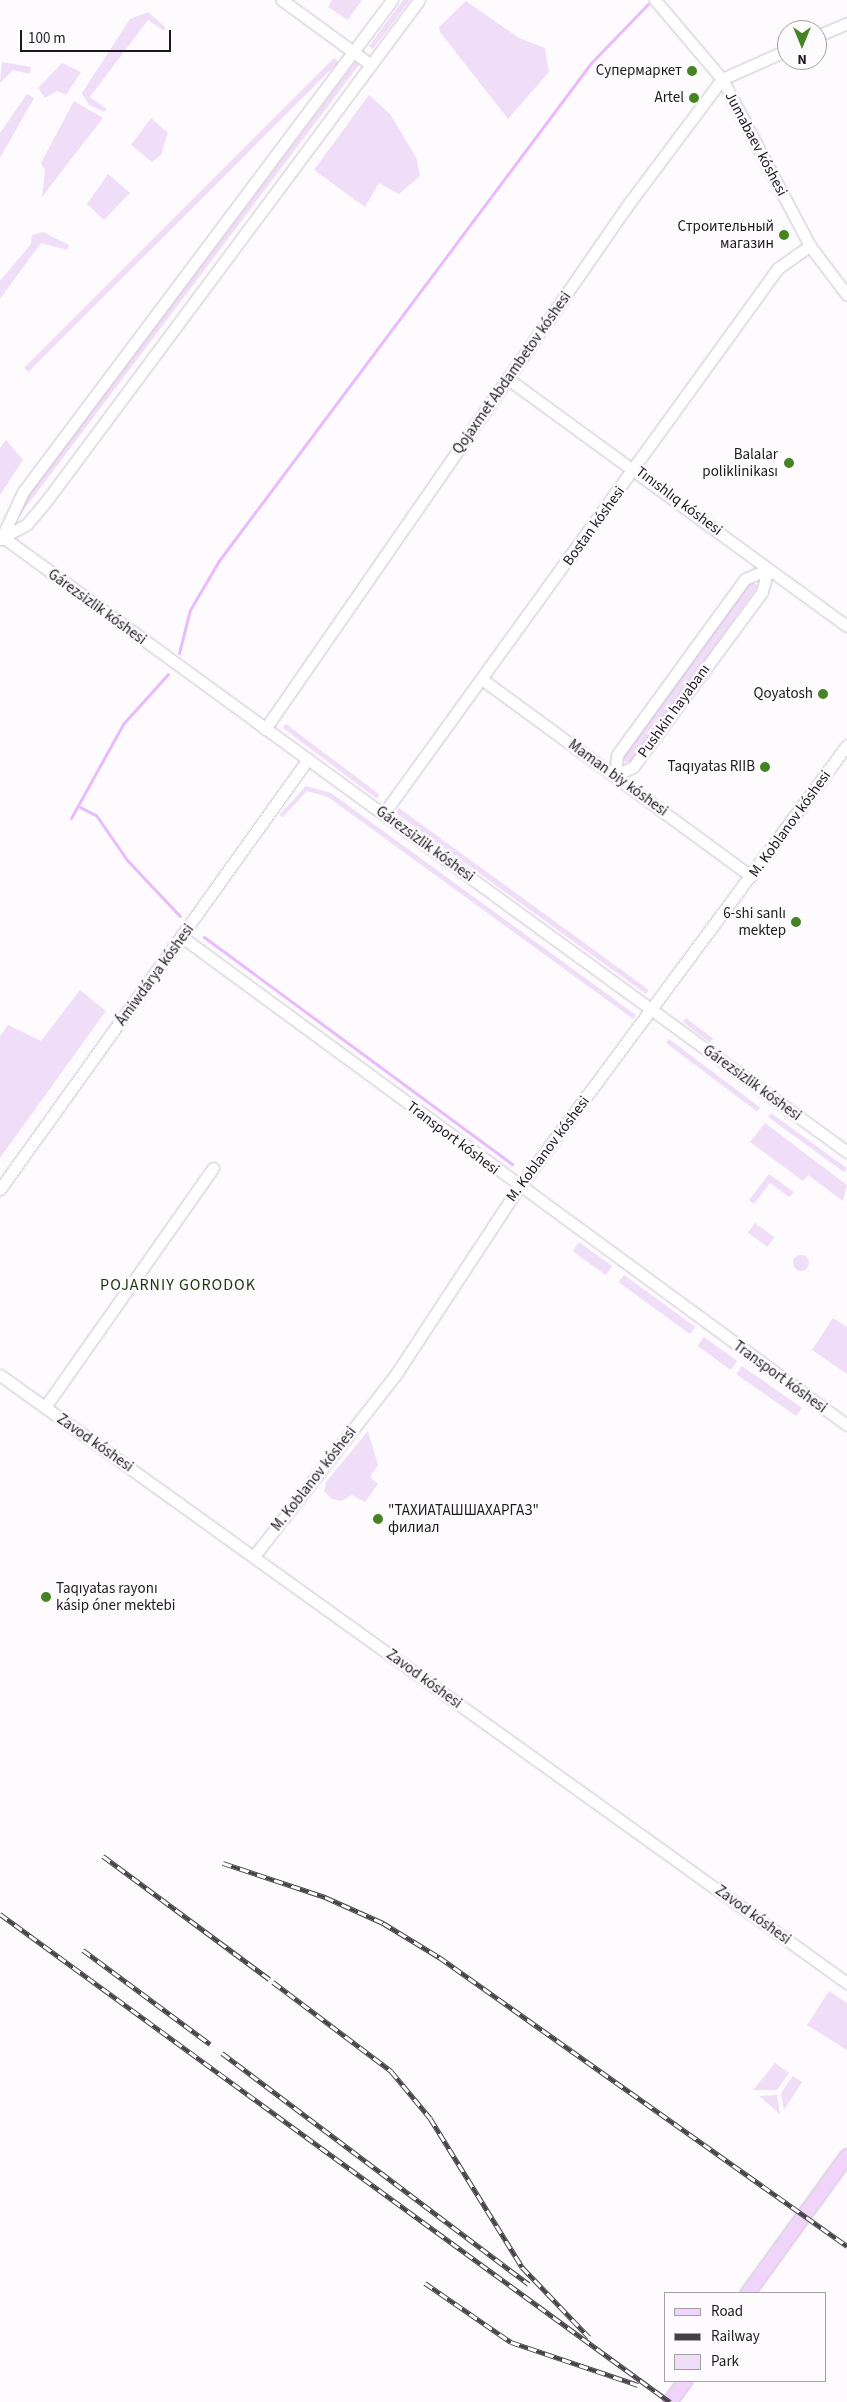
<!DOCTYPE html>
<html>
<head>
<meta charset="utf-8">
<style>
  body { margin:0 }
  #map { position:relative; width:847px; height:2402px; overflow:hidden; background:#fdfbfe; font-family:"Source Sans 3",sans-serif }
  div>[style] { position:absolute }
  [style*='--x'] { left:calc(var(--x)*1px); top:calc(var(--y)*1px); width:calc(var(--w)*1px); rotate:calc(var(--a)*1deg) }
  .green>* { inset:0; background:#f0ddf7; transform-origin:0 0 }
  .round { border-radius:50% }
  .stream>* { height:3px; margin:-1.5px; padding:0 1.5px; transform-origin:1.5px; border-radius:1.5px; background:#eabbfc }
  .roads { filter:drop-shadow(0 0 1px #ccc0d0) drop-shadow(0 0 1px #ccc0d0) }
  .minor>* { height:11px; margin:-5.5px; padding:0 5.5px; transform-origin:5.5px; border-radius:5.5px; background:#fff }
  .major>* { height:14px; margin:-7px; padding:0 7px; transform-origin:7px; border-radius:7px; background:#f0d4fa }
  .rail>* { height:5px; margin-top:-2.5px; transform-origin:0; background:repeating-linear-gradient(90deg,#fdfbfe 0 9px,#454247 0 18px); box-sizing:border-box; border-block:1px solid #454247 }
  .dots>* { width:14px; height:14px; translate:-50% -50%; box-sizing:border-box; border:2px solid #fdfbfe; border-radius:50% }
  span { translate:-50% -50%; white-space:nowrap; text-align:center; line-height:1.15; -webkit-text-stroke:5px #fdfbfe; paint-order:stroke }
  .poi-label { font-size:15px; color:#1d191f }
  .right { translate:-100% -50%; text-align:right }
  .left { translate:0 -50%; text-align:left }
  .street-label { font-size:15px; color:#1d191f }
  .neighbourhood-label { font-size:16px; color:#183608; letter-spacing:1px }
  .legend { position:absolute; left:664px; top:2292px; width:162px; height:90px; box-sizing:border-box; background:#fdfbfe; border:1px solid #a3a1a5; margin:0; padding:6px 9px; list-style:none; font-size:15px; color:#1d191f }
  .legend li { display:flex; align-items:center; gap:10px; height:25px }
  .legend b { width:25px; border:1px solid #a3a1a5 }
  .north { position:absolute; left:777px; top:20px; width:50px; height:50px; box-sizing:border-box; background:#fdfbfe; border:1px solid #a3a1a5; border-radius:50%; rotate:180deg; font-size:14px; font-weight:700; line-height:20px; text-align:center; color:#1d191f }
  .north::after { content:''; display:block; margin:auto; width:18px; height:22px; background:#468423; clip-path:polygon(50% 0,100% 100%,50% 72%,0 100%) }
  .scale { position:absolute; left:20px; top:30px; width:151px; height:22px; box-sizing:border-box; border:2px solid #1d191f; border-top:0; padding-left:6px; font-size:15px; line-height:18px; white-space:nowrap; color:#1d191f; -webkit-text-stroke:4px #fdfbfe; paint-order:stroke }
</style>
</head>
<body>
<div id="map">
  <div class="green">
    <i style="clip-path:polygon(332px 0,362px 0,348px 20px,328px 7px)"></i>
    <i style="clip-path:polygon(403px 0,410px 0,373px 49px,369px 46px)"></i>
    <i style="clip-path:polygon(466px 1px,519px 38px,545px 48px,549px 72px,508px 119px,440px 32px,439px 27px)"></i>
    <i style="clip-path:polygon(148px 12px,165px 27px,164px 31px,148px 20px,90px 97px,107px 109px,104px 112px,89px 105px,82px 93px,130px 19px)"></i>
    <i style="left:334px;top:58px;width:6px;height:438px;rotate:45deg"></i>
    <i style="clip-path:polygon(2px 62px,31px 67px,30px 74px,13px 70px,0 83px)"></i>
    <i style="left:355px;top:62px;width:5px;height:564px;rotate:37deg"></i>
    <i style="clip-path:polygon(62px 63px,81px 72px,66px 95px,57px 91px,45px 98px,38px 88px)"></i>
    <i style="clip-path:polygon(27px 94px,34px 98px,0 158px,0 133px)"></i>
    <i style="clip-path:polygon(369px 95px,390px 114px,416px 157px,420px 176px,399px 194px,379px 183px,365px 207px,314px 170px)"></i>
    <i style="clip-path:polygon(74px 101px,103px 118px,42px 197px,45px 170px,41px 163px)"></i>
    <i style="clip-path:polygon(151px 118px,168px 133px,161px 155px,152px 162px,131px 145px)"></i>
    <i style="clip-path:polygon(108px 174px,130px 193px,104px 220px,87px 204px)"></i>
    <i style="clip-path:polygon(43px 232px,69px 245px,67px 250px,41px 243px,0 299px,0 281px,31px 244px,32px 235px)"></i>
    <i style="clip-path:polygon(6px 440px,23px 460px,0 495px,0 448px)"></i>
    <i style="clip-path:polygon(751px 581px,758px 586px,632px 761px,625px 762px,623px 756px)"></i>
    <i style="left:286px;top:724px;width:117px;height:5px;rotate:37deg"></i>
    <i style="clip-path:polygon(306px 786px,331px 793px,636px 1015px,633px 1019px,328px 797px,307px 791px,283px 817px,279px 815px)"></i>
    <i style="clip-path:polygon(399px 808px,649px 990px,646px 994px,396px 813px)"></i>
    <i style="clip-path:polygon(80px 990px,106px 1011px,0 1158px,0 1036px,8px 1025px,41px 1041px)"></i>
    <i style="left:686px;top:1018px;width:34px;height:5px;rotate:37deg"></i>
    <i style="left:669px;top:1039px;width:114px;height:5px;rotate:37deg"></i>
    <i style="left:771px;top:1113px;width:94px;height:5px;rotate:36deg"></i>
    <i style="clip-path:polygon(765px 1123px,847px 1185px,843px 1201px,808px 1175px,803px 1181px,750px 1142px)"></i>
    <i style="clip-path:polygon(769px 1174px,794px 1192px,789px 1197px,770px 1183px,754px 1204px,749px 1200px)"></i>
    <i style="left:755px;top:1223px;width:24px;height:12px;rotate:36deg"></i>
    <i style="left:579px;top:1242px;width:41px;height:11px;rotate:36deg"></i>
    <i class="round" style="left:793px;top:1255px;width:16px;height:16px"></i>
    <i style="left:624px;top:1275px;width:88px;height:9px;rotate:36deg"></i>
    <i style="clip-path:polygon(833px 1318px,847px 1327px,847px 1374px,812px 1350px)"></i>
    <i style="left:704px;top:1337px;width:41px;height:11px;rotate:36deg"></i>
    <i style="left:742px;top:1366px;width:73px;height:10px;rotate:35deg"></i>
    <i style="clip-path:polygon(368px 1431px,378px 1465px,370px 1477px,378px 1484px,365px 1502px,352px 1495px,341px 1501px,332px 1499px,324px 1491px,326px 1482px)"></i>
    <i style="clip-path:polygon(829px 1991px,847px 2003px,847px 2050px,807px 2025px)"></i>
    <i style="clip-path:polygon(775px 2063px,789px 2073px,777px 2090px,753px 2090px)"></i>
    <i style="clip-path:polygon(793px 2076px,802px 2082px,784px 2110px,781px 2093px)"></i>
    <i style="clip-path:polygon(777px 2095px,780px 2114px,759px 2096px)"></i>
  </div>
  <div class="stream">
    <i style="--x:179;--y:653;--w:44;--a:-75.7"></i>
    <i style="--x:190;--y:610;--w:56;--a:-59.7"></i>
    <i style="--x:218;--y:562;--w:623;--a:-53.22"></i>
    <i style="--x:591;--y:63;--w:82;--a:-46"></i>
    <i style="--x:78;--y:806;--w:20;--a:27"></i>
    <i style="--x:96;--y:815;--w:55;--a:55.4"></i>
    <i style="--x:127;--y:860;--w:77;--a:46.6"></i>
    <i style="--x:71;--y:818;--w:107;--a:-61"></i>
    <i style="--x:123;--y:724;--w:67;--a:-48"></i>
    <i style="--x:204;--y:937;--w:383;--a:36.4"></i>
  </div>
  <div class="roads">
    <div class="minor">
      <i style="--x:282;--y:0;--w:110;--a:36.1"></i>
      <i style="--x:655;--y:0;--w:104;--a:49.7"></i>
      <i style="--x:722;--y:79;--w:189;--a:62.2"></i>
      <i style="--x:810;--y:246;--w:61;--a:52.9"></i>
      <i style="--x:817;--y:36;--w:33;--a:-23"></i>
      <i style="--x:508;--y:379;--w:419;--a:36.1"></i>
      <i style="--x:0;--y:535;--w:1048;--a:36.07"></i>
      <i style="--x:3;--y:537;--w:27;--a:-28"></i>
      <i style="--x:27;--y:524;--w:26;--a:-50"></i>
      <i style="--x:44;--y:504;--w:628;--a:-53.35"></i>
      <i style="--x:1;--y:539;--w:52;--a:-64.9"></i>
      <i style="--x:23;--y:492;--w:615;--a:-53.13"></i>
      <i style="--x:768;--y:569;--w:24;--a:105"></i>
      <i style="--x:762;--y:592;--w:217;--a:126.4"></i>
      <i style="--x:633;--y:767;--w:20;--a:156"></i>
      <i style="--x:615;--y:775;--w:20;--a:-84"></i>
      <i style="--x:617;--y:755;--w:218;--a:-54"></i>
      <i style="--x:745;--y:579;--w:25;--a:-23"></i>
      <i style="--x:483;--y:680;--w:332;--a:36.2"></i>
      <i style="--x:265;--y:729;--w:636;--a:-55.31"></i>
      <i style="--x:627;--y:206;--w:159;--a:-53.2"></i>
      <i style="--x:722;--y:79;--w:71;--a:-24"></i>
      <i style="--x:384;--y:813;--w:673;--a:-54.14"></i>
      <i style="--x:778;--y:268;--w:39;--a:-35"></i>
      <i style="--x:182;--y:937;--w:825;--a:36.27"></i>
      <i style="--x:0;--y:1189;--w:529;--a:-54.39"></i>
      <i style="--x:0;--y:1375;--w:1043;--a:35.67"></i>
      <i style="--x:45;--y:1407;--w:292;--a:-54.9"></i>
      <i style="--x:254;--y:1556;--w:231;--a:-52"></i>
      <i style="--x:396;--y:1374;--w:224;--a:-56.7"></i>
      <i style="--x:519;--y:1187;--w:550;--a:-53.42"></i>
    </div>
    <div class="major">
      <i style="--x:748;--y:2293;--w:169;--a:-54.1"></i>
      <i style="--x:670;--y:2402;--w:26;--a:-54"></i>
    </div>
  </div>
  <div class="rail">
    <i style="--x:103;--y:1856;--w:207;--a:36.5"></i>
    <i style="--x:223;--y:1863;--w:108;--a:18.4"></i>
    <i style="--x:325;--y:1897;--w:64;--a:24.1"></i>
    <i style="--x:383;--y:1923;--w:66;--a:31.3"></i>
    <i style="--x:439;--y:1957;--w:500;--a:35.3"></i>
    <i style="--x:0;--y:1914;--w:829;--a:36.07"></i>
    <i style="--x:83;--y:1950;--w:158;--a:36.5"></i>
    <i style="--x:273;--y:1982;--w:148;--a:37"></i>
    <i style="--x:391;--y:2071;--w:61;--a:50.3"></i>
    <i style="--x:430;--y:2118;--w:175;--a:58.3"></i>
    <i style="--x:522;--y:2267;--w:97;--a:46.3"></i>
    <i style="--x:222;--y:2053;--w:384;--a:37"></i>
    <i style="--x:425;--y:2283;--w:104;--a:34.5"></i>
    <i style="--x:511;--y:2342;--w:134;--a:18.7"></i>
  </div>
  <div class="dots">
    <i style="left:692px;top:71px;background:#468423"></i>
    <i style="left:694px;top:98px;background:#468423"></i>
    <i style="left:784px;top:235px;background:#468423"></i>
    <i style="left:789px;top:463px;background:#468423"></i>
    <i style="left:823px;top:694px;background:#468423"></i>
    <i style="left:765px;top:767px;background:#468423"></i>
    <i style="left:796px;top:922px;background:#468423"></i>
    <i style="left:378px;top:1519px;background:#468423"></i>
    <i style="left:46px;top:1597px;background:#468423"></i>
  </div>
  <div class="poi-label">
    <span class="right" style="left:682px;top:71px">Супермаркет</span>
    <span class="right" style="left:684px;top:98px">Artel</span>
    <span class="right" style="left:774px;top:235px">Строительный<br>магазин</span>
    <span class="right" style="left:778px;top:463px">Balalar<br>poliklinikası</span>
    <span class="right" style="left:813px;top:694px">Qoyatosh</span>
    <span class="right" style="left:755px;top:767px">Taqıyatas RIIB</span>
    <span class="right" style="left:786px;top:922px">6-shi sanlı<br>mektep</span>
    <span class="left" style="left:388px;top:1519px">"ТАХИАТАШШАХАРГАЗ"<br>филиал</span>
    <span class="left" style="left:56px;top:1597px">Taqıyatas rayonı<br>kásip óner mektebi</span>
  </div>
  <div class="street-label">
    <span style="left:756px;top:144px;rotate:62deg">Jumabaev kóshesi</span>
    <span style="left:512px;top:373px;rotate:-55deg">Qojaxmet Abdambetov kóshesi</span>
    <span style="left:679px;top:501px;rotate:37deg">Tınıshlıq kóshesi</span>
    <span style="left:594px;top:526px;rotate:-54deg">Bostan kóshesi</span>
    <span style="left:97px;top:607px;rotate:36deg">Gárezsizlik kóshesi</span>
    <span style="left:674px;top:711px;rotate:-54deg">Pushkin hayabanı</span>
    <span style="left:618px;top:778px;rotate:36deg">Maman biy kóshesi</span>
    <span style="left:790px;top:824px;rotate:-54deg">M. Koblanov kóshesi</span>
    <span style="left:425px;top:844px;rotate:36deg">Gárezsizlik kóshesi</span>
    <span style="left:155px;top:975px;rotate:-54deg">Ámiwdárya kóshesi</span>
    <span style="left:752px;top:1083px;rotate:36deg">Gárezsizlik kóshesi</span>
    <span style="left:453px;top:1138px;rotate:37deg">Transport kóshesi</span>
    <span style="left:548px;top:1149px;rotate:-53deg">M. Koblanov kóshesi</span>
    <span style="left:780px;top:1377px;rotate:36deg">Transport kóshesi</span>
    <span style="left:95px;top:1443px;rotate:35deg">Zavod kóshesi</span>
    <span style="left:314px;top:1479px;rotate:-52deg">M. Koblanov kóshesi</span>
    <span style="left:424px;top:1679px;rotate:36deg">Zavod kóshesi</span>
    <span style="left:753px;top:1915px;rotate:36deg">Zavod kóshesi</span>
  </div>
  <div class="neighbourhood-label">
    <span style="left:178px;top:1285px">POJARNIY GORODOK</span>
  </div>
  <ul class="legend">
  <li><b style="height:6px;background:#f0d4fa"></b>Road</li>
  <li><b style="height:6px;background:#454247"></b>Railway</li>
  <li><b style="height:14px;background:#f0ddf7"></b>Park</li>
  </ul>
  <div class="north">N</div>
  <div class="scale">100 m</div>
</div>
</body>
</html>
